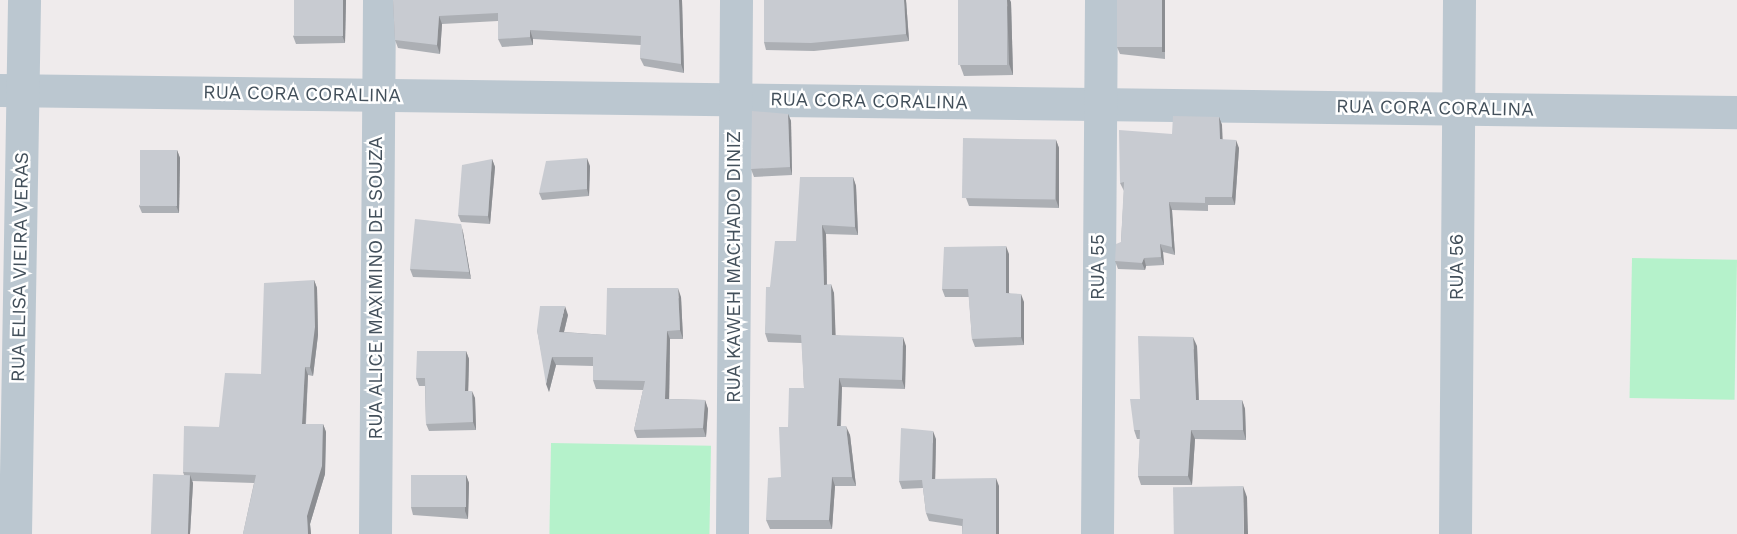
<!DOCTYPE html>
<html>
<head>
<meta charset="utf-8">
<style>
  body { margin:0 }
  #map { position:relative; width:1737px; height:534px; overflow:hidden; background:#efebec; font-family:"Work Sans",sans-serif }
  div>[style] { position:absolute }
  [style*='--x'] { left:calc(var(--x)*1px); top:calc(var(--y)*1px); width:calc(var(--w)*1px); rotate:calc(var(--a)*1deg) }
  .green>* { inset:0; background:#b5f2cb; transform-origin:0 0 }
  .minor>* { height:33px; margin:-16.5px; padding:0 16.5px; transform-origin:16.5px; border-radius:16.5px; background:#bbc7d0 }
  .wall>* { inset:0; background:#acafb4 }
  .shaded-wall>* { inset:0; background:#8c8e92; transform-origin:0 0 }
  .building>* { inset:0; background:#c8cbd1; transform-origin:0 0 }
  span { translate:-50% -50%; white-space:nowrap; text-align:center; line-height:1.15; -webkit-text-stroke:5px #fff; paint-order:stroke }
  .street-label { font-size:19px; color:#43505b }
</style>
</head>
<body>
<div id="map">
  <div class="green">
    <i style="left:1632px;top:258px;width:105px;height:140px;rotate:1deg"></i>
    <i style="left:551px;top:443px;width:160px;height:91px;rotate:1deg"></i>
  </div>
  <div class="minor">
    <i style="--x:0;--y:90;--w:1737;--a:0.73"></i>
    <i style="--x:15;--y:534;--w:534;--a:-89.03"></i>
    <i style="--x:375;--y:534;--w:534;--a:-89.57"></i>
    <i style="--x:732;--y:534;--w:534;--a:-89.57"></i>
    <i style="--x:1097;--y:534;--w:534;--a:-89.57"></i>
    <i style="--x:1455;--y:534;--w:534;--a:-89.57"></i>
  </div>
  <div class="wall">
    <i style="clip-path:polygon(346px 0,345px 43px,296px 44px,293px 36px)"></i>
    <i style="clip-path:polygon(393px 0,682px 0,684px 73px,644px 66px,640px 58px,641px 45px,533px 39px,533px 45px,502px 47px,498px 39px,498px 21px,442px 24px,440px 54px,398px 48px,395px 40px)"></i>
    <i style="clip-path:polygon(906px 0,909px 41px,814px 51px,766px 50px,764px 42px)"></i>
    <i style="clip-path:polygon(1165px 0,1165px 59px,1120px 54px,1117px 47px)"></i>
    <i style="clip-path:polygon(1011px 2px,1013px 75px,964px 76px,960px 65px)"></i>
    <i style="clip-path:polygon(788px 114px,791px 121px,792px 175px,754px 177px,751px 169px)"></i>
    <i style="clip-path:polygon(1219px 117px,1222px 125px,1222px 139px,1239px 148px,1235px 205px,1208px 205px,1208px 211px,1172px 210px,1175px 255px,1163px 252px,1164px 265px,1146px 266px,1145px 270px,1118px 269px,1115px 261px,1121px 242px,1124px 191px,1120px 183px,1172px 134px)"></i>
    <i style="clip-path:polygon(1056px 140px,1059px 148px,1059px 208px,969px 206px,966px 198px)"></i>
    <i style="clip-path:polygon(177px 150px,180px 158px,179px 213px,142px 213px,139px 206px)"></i>
    <i style="clip-path:polygon(492px 159px,495px 167px,490px 224px,461px 222px,458px 215px)"></i>
    <i style="clip-path:polygon(590px 166px,589px 196px,542px 200px,539px 193px)"></i>
    <i style="clip-path:polygon(853px 177px,856px 186px,858px 235px,826px 234px,827px 284px,834px 293px,835px 335px,906px 346px,905px 389px,842px 387px,841px 426px,850px 435px,856px 486px,835px 486px,832px 529px,770px 529px,766px 520px,781px 477px,788px 427px,804px 388px,802px 343px,768px 342px,765px 333px,770px 287px,796px 241px)"></i>
    <i style="clip-path:polygon(463px 232px,471px 279px,413px 277px,410px 269px)"></i>
    <i style="clip-path:polygon(1009px 254px,1009px 293px,1024px 302px,1024px 345px,975px 347px,972px 339px,969px 297px,945px 297px,942px 289px)"></i>
    <i style="clip-path:polygon(314px 280px,317px 288px,318px 335px,313px 376px,308px 375px,306px 424px,323px 424px,326px 432px,325px 474px,310px 524px,311px 534px,243px 534px,254px 483px,192px 481px,193px 483px,190px 534px,152px 534px,184px 475px,183px 472px,261px 374px)"></i>
    <i style="clip-path:polygon(681px 297px,683px 339px,670px 339px,669px 399px,705px 400px,708px 409px,706px 437px,637px 438px,634px 430px,643px 390px,596px 389px,593px 380px,593px 366px,556px 365px,549px 392px,537px 330px,568px 315px,564px 332px,606px 335px)"></i>
    <i style="clip-path:polygon(1197px 346px,1199px 400px,1242px 400px,1245px 409px,1246px 440px,1195px 439px,1192px 485px,1141px 485px,1138px 476px,1140px 439px,1137px 439px,1134px 430px,1140px 399px)"></i>
    <i style="clip-path:polygon(466px 351px,469px 359px,468px 391px,475px 398px,476px 430px,429px 431px,426px 424px,425px 386px,419px 386px,416px 378px)"></i>
    <i style="clip-path:polygon(936px 439px,935px 479px,999px 486px,999px 534px,962px 534px,962px 526px,929px 521px,926px 513px,923px 488px,902px 489px,899px 481px)"></i>
    <i style="clip-path:polygon(466px 475px,469px 483px,468px 519px,413px 515px,411px 507px)"></i>
  </div>
  <div class="shaded-wall">
    <i style="clip-path:polygon(343px 0,346px 0,345px 43px,342px 35px)"></i>
    <i style="clip-path:polygon(679px 0,682px 0,684px 73px,681px 64px)"></i>
    <i style="clip-path:polygon(904px 0,906px 0,909px 41px,906px 34px)"></i>
    <i style="clip-path:polygon(1007px 0,1010px 0,1011px 2px,1013px 75px,1009px 64px)"></i>
    <i style="left:1162px;top:0;width:3px;height:52px"></i>
    <i style="clip-path:polygon(439px 16px,442px 24px,440px 54px,437px 45px)"></i>
    <i style="clip-path:polygon(530px 30px,533px 39px,533px 45px,530px 37px)"></i>
    <i style="clip-path:polygon(788px 114px,791px 121px,792px 175px,790px 167px)"></i>
    <i style="clip-path:polygon(1219px 117px,1222px 125px,1223px 147px,1220px 139px)"></i>
    <i style="clip-path:polygon(1056px 140px,1059px 148px,1059px 208px,1056px 200px)"></i>
    <i style="clip-path:polygon(1236px 140px,1239px 148px,1235px 205px,1232px 197px)"></i>
    <i style="clip-path:polygon(177px 150px,180px 158px,179px 213px,176px 205px)"></i>
    <i style="clip-path:polygon(587px 158px,590px 166px,589px 196px,587px 189px)"></i>
    <i style="clip-path:polygon(492px 159px,495px 167px,490px 224px,488px 216px)"></i>
    <i style="clip-path:polygon(853px 177px,856px 186px,858px 235px,855px 227px)"></i>
    <i style="clip-path:polygon(1169px 202px,1172px 210px,1175px 255px,1172px 247px)"></i>
    <i style="clip-path:polygon(461px 224px,463px 232px,471px 279px,469px 272px)"></i>
    <i style="clip-path:polygon(822px 225px,826px 234px,827px 293px,824px 285px)"></i>
    <i style="clip-path:polygon(1160px 244px,1163px 252px,1164px 265px,1161px 257px)"></i>
    <i style="clip-path:polygon(1006px 246px,1009px 254px,1009px 301px,1006px 293px)"></i>
    <i style="clip-path:polygon(1144px 258px,1146px 266px,1145px 270px,1142px 263px)"></i>
    <i style="clip-path:polygon(314px 280px,317px 288px,318px 335px,313px 376px,310px 367px)"></i>
    <i style="clip-path:polygon(831px 284px,834px 293px,836px 344px,832px 335px)"></i>
    <i style="clip-path:polygon(678px 288px,681px 297px,683px 339px,680px 330px)"></i>
    <i style="clip-path:polygon(1021px 294px,1024px 302px,1024px 345px,1021px 337px)"></i>
    <i style="clip-path:polygon(565px 306px,568px 315px,562px 340px,559px 332px)"></i>
    <i style="clip-path:polygon(667px 331px,670px 339px,669px 408px,665px 399px)"></i>
    <i style="clip-path:polygon(903px 337px,906px 346px,905px 389px,902px 380px)"></i>
    <i style="clip-path:polygon(1193px 337px,1197px 346px,1199px 409px,1196px 400px)"></i>
    <i style="clip-path:polygon(466px 351px,469px 359px,468px 399px,465px 391px)"></i>
    <i style="clip-path:polygon(552px 357px,556px 365px,549px 392px,546px 384px)"></i>
    <i style="clip-path:polygon(305px 367px,308px 375px,305px 432px,302px 424px)"></i>
    <i style="clip-path:polygon(839px 378px,842px 387px,840px 435px,837px 426px)"></i>
    <i style="clip-path:polygon(472px 391px,475px 398px,476px 430px,473px 422px)"></i>
    <i style="clip-path:polygon(705px 400px,708px 409px,706px 437px,703px 428px)"></i>
    <i style="clip-path:polygon(1242px 400px,1245px 409px,1246px 440px,1243px 430px)"></i>
    <i style="clip-path:polygon(323px 424px,326px 432px,325px 474px,310px 524px,311px 534px,308px 534px,307px 516px)"></i>
    <i style="clip-path:polygon(846px 426px,850px 435px,856px 486px,852px 477px)"></i>
    <i style="clip-path:polygon(1191px 430px,1195px 439px,1192px 485px,1188px 476px)"></i>
    <i style="clip-path:polygon(933px 431px,936px 439px,935px 487px,932px 479px)"></i>
    <i style="clip-path:polygon(190px 475px,193px 483px,190px 534px,187px 534px)"></i>
    <i style="clip-path:polygon(466px 475px,469px 483px,468px 519px,465px 511px)"></i>
    <i style="clip-path:polygon(832px 477px,835px 486px,832px 529px,829px 520px)"></i>
    <i style="clip-path:polygon(996px 478px,999px 486px,999px 534px,996px 534px)"></i>
    <i style="clip-path:polygon(1243px 486px,1247px 497px,1248px 534px,1244px 534px)"></i>
  </div>
  <div class="building">
    <i style="left:294px;top:0;width:49px;height:36px"></i>
    <i style="clip-path:polygon(393px 0,679px 0,681px 64px,640px 58px,641px 36px,530px 30px,530px 37px,498px 39px,498px 13px,439px 16px,437px 45px,395px 40px)"></i>
    <i style="clip-path:polygon(764px 0,904px 0,906px 34px,811px 43px,764px 42px)"></i>
    <i style="left:958px;top:0;width:49px;height:65px"></i>
    <i style="left:1117px;top:0;width:45px;height:47px"></i>
    <i style="clip-path:polygon(752px 111px,788px 114px,790px 167px,751px 169px)"></i>
    <i style="clip-path:polygon(1173px 116px,1219px 117px,1220px 139px,1236px 140px,1232px 197px,1205px 197px,1205px 203px,1169px 202px,1172px 247px,1160px 244px,1161px 257px,1144px 258px,1142px 263px,1115px 261px,1116px 244px,1121px 242px,1124px 182px,1120px 183px,1119px 130px,1172px 134px)"></i>
    <i style="left:963px;top:138px;width:93px;height:60px;rotate:1deg"></i>
    <i style="left:140px;top:150px;width:37px;height:56px"></i>
    <i style="clip-path:polygon(587px 158px,587px 189px,539px 193px,546px 161px)"></i>
    <i style="clip-path:polygon(492px 159px,488px 216px,458px 215px,462px 165px)"></i>
    <i style="clip-path:polygon(800px 177px,853px 177px,855px 227px,822px 225px,824px 285px,831px 284px,832px 335px,903px 337px,902px 380px,839px 378px,837px 426px,846px 426px,852px 477px,832px 477px,829px 520px,766px 520px,768px 478px,781px 477px,779px 427px,788px 427px,789px 388px,804px 388px,801px 335px,765px 333px,766px 287px,770px 287px,775px 241px,796px 241px)"></i>
    <i style="clip-path:polygon(415px 219px,461px 224px,469px 272px,410px 269px)"></i>
    <i style="clip-path:polygon(1006px 246px,1006px 293px,1021px 294px,1021px 337px,972px 339px,968px 289px,942px 289px,944px 247px)"></i>
    <i style="clip-path:polygon(314px 280px,315px 327px,310px 367px,305px 367px,302px 424px,323px 424px,322px 466px,307px 516px,308px 534px,243px 534px,256px 475px,183px 472px,184px 426px,219px 427px,225px 373px,261px 374px,264px 283px)"></i>
    <i style="clip-path:polygon(607px 288px,678px 288px,680px 330px,667px 331px,665px 399px,705px 400px,703px 428px,634px 430px,645px 381px,593px 380px,593px 357px,552px 357px,546px 384px,537px 330px,540px 306px,565px 306px,559px 332px,606px 335px)"></i>
    <i style="clip-path:polygon(1138px 336px,1193px 337px,1196px 400px,1242px 400px,1243px 430px,1191px 430px,1188px 476px,1138px 476px,1140px 430px,1134px 430px,1130px 399px,1140px 399px)"></i>
    <i style="clip-path:polygon(417px 351px,466px 351px,465px 391px,472px 391px,473px 422px,426px 424px,425px 378px,416px 378px)"></i>
    <i style="clip-path:polygon(901px 428px,933px 431px,932px 479px,996px 478px,996px 534px,962px 534px,963px 519px,926px 513px,922px 480px,899px 481px)"></i>
    <i style="left:153px;top:474px;width:37px;height:60px;rotate:2deg"></i>
    <i style="left:411px;top:475px;width:55px;height:32px"></i>
    <i style="left:1243px;top:486px;width:48px;height:70px;rotate:89deg"></i>
  </div>
  <div class="street-label">
    <span style="left:302px;top:94px;rotate:1deg">RUA CORA CORALINA</span>
    <span style="left:869px;top:101px;rotate:1deg">RUA CORA CORALINA</span>
    <span style="left:1435px;top:108px;rotate:1deg">RUA CORA CORALINA</span>
    <span style="left:20px;top:267px;rotate:-89deg">RUA ELISA VIEIRA VERAS</span>
    <span style="left:734px;top:267px;rotate:-90deg">RUA KAWEH MACHADO DINIZ</span>
    <span style="left:1098px;top:267px;rotate:-90deg">RUA 55</span>
    <span style="left:1457px;top:267px;rotate:-90deg">RUA 56</span>
    <span style="left:376px;top:288px;rotate:-90deg">RUA ALICE MAXIMINO DE SOUZA</span>
  </div>
</div>
</body>
</html>
